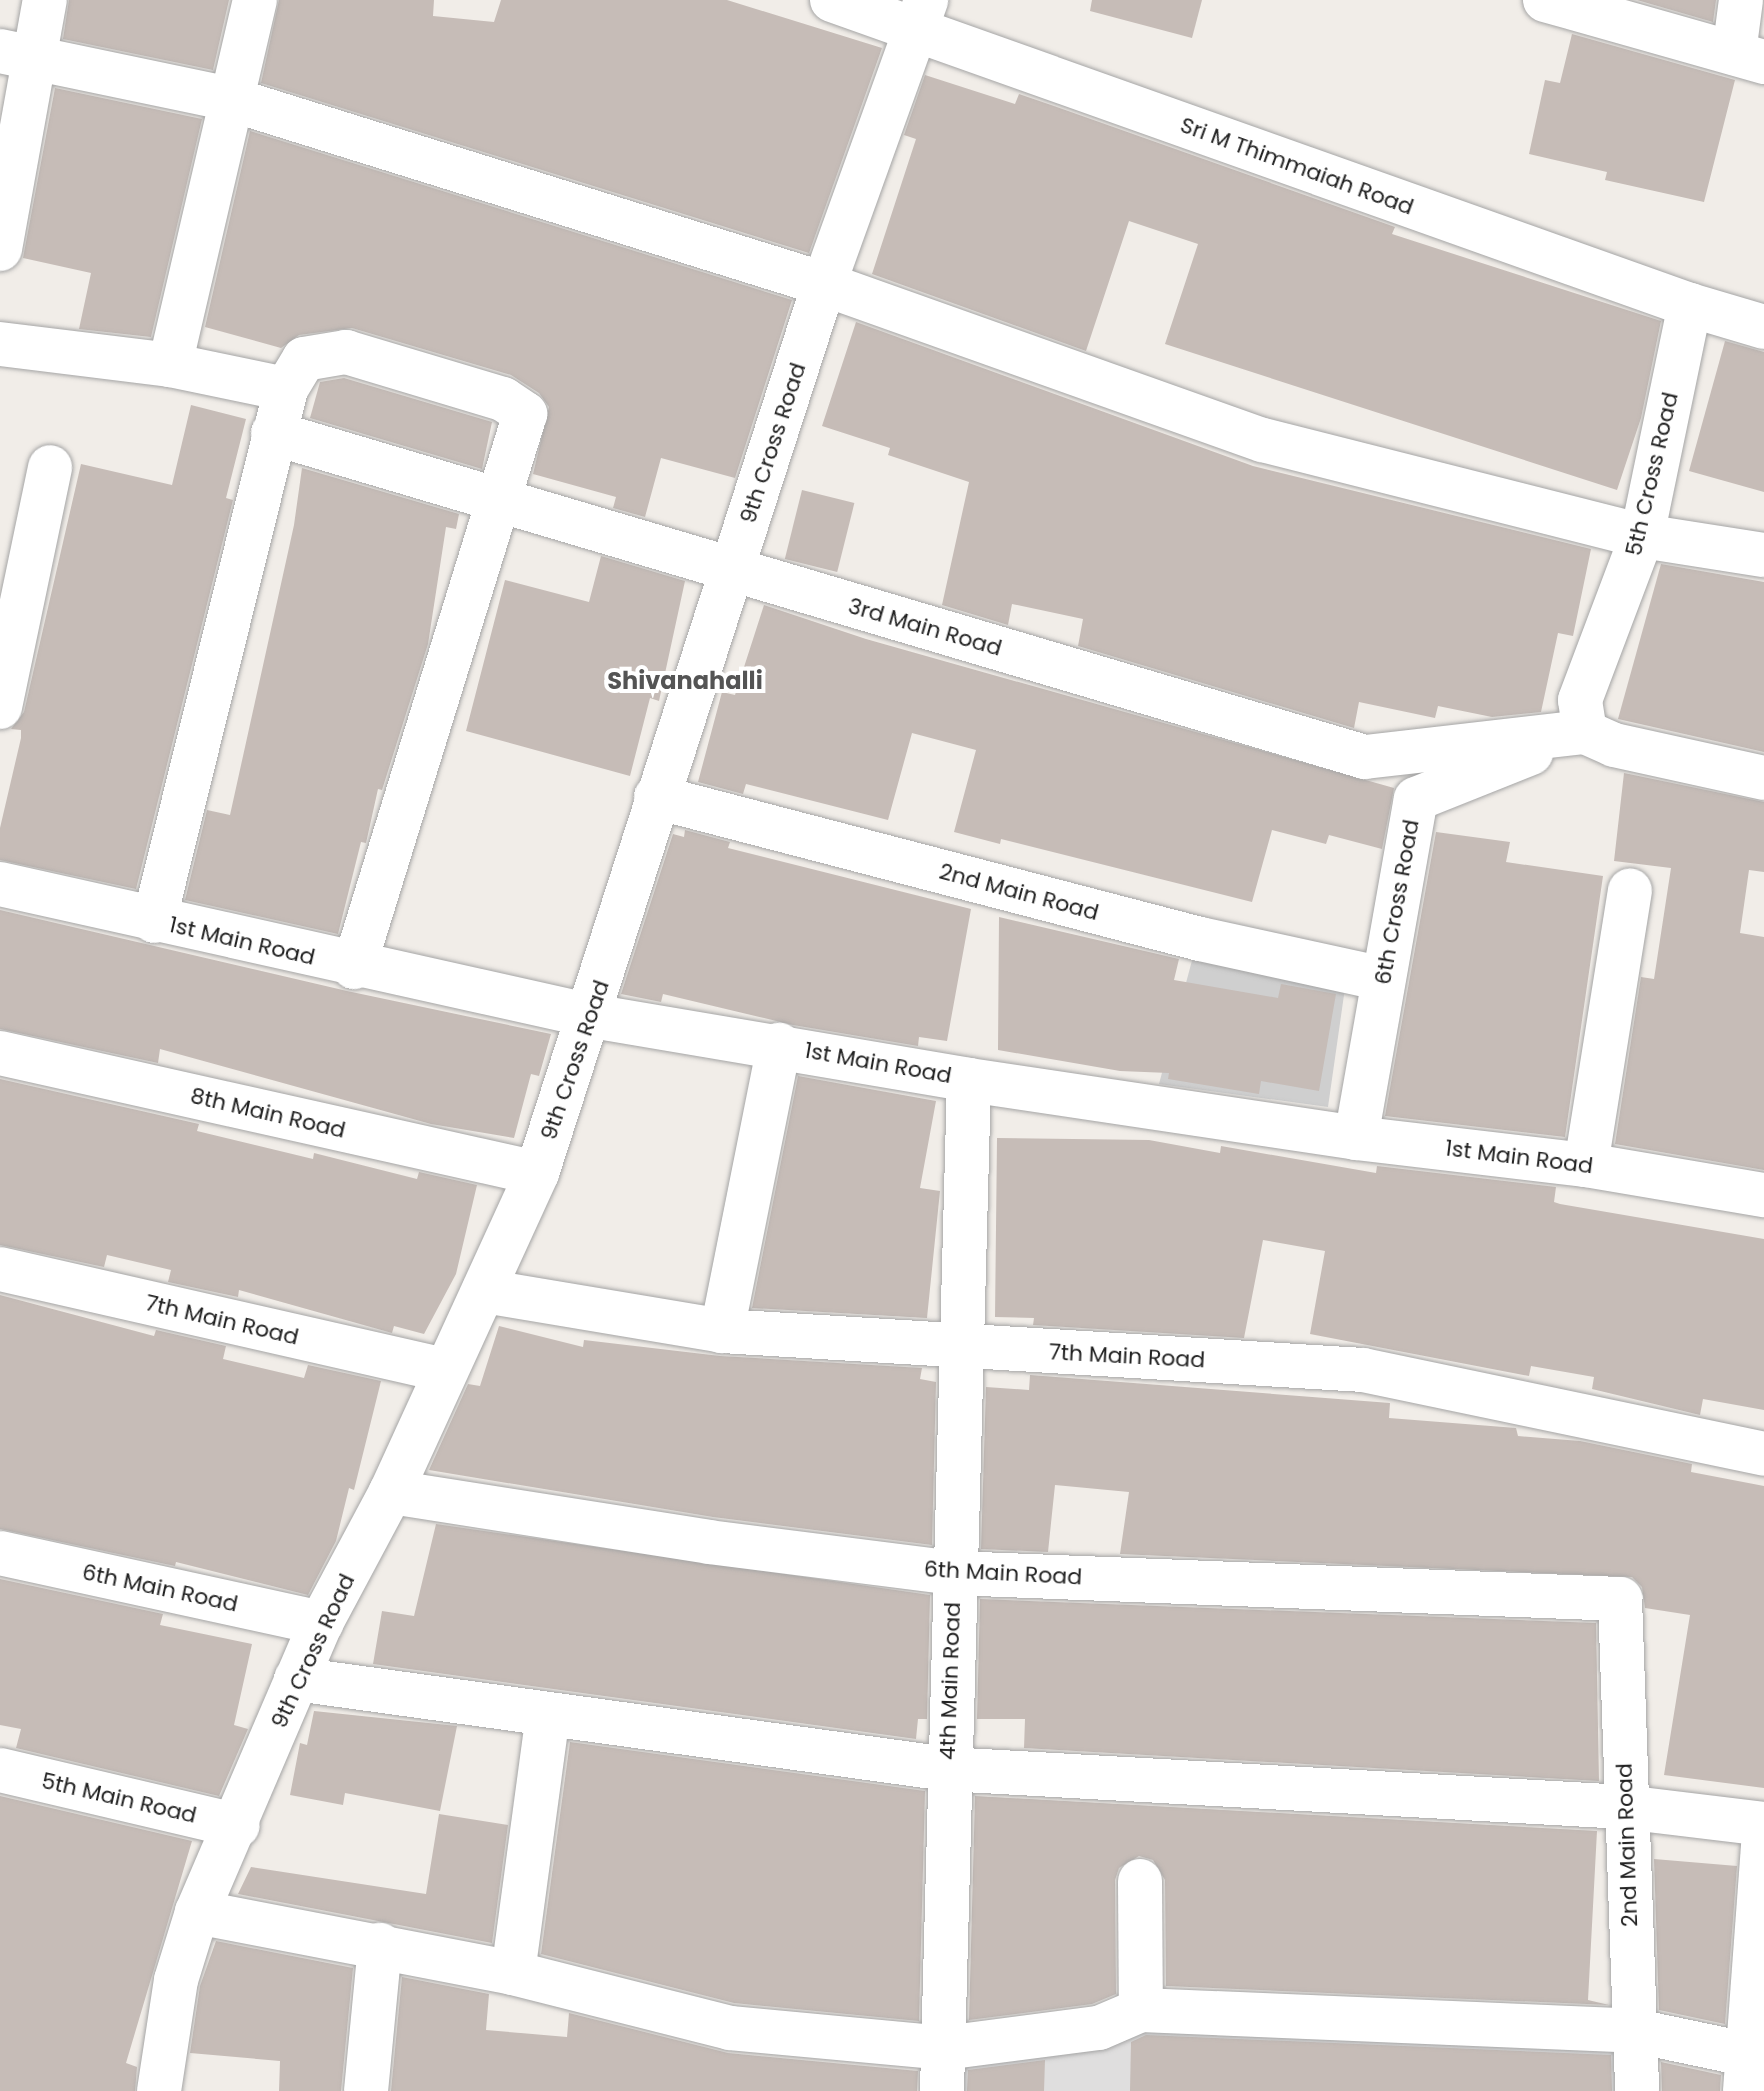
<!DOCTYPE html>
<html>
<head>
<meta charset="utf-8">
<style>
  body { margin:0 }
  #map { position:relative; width:1764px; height:2091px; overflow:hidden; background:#f1ede8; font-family:Poppins,sans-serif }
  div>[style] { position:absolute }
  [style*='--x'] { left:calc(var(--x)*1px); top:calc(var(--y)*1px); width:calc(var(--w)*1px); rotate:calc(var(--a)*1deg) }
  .residential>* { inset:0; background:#dfdede }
  .religious>* { inset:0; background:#cfcfcf }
  .building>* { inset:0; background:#c6bcb7; transform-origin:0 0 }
  .roads { filter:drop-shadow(0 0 2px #a5a5a5) drop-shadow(0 0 2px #a5a5a5) }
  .minor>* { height:44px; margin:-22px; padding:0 22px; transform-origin:22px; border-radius:22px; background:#fff }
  span { translate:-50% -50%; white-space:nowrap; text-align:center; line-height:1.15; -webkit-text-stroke:8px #fff; paint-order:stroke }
  .street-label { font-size:22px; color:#212121 }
  .neighbourhood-label { font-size:24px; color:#545454; font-weight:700 }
</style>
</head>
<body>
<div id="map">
  <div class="residential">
    <i style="clip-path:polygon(1159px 2026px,1617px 2048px,1616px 2091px,960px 2091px,960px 2068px)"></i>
  </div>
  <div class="religious">
    <i style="clip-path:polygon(1194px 953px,1345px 988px,1328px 1107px,1159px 1084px)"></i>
  </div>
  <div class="building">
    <i style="clip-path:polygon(69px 0,229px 0,213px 70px,63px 39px)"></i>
    <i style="clip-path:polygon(279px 0,434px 0,433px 16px,494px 22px,501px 0,727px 0,882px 48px,809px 253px,261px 83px)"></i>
    <i style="clip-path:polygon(1092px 0,1202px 0,1192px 38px,1090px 11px)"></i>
    <i style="clip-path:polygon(1637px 0,1716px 0,1713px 22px)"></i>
    <i style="clip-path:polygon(1572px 34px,1735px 80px,1704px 202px,1605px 180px,1607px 172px,1529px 154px,1545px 80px,1560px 83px)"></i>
    <i style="clip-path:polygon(925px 75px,1015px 104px,1019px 94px,1054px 106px,1395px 227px,1392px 234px,1661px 321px,1641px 418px,1617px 490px,1165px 344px,1198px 244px,1129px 221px,1086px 351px,872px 274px,916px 139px,904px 135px)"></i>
    <i style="clip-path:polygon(55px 88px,202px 119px,151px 337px,79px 329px,91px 273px,23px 258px)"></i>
    <i style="clip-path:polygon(250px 131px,792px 300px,735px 478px,661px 458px,645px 517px,613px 508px,616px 497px,533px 474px,549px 407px,539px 393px,511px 375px,352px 328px,299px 335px,281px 348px,205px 327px)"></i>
    <i style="clip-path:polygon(856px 322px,1253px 466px,1591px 549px,1573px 636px,1558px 633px,1541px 712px,1492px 717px,1438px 706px,1435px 718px,1359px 702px,1354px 728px,1078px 646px,1083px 619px,1012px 604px,1008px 625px,942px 605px,969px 482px,888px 455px,890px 448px,822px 426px)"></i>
    <i style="clip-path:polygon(1725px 341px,1764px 352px,1764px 492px,1689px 471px)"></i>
    <i style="clip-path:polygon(344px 378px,492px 422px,482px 469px,310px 418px,320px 382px)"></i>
    <i style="clip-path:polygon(191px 405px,246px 419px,226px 498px,233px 500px,136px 889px,0 860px,0 828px,21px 738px,21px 730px,11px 729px,24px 712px,81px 464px,172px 485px)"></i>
    <i style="clip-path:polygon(302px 468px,459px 514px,456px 529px,446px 527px,428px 644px,382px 790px,378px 789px,366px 843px,361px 842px,338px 934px,185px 900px,207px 810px,230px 815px,294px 525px)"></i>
    <i style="left:802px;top:490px;width:54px;height:71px;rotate:14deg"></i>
    <i style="clip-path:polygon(601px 556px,685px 581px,659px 701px,650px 698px,630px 776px,466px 731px,505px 580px,589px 602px)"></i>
    <i style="clip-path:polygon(1661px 564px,1764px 582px,1764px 752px,1618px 719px)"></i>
    <i style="clip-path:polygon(764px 605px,866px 639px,1394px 788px,1382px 849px,1329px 835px,1326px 844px,1272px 830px,1252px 902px,1001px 839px,1000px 844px,954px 832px,976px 750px,912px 733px,888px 820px,746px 784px,743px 794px,698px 782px,722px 692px,735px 695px)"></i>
    <i style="clip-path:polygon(1624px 773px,1764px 802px,1764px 872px,1749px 870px,1740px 933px,1764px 937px,1764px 1170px,1615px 1144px,1641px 977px,1654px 979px,1671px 868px,1614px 861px)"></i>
    <i style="clip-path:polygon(685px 830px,730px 842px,728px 848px,971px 909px,947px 1041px,919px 1037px,918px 1046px,793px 1025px,663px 994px,661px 1002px,621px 994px,673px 834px,684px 837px)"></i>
    <i style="clip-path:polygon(1436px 832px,1510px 842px,1506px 862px,1603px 876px,1565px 1137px,1385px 1116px)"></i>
    <i style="clip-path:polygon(0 910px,347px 991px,551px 1034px,539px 1076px,531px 1074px,514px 1138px,431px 1124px,160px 1049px,158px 1063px,0 1029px)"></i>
    <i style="clip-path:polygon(999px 917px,1179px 959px,1174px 980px,1278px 998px,1281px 984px,1336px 994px,1319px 1091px,1261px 1081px,1259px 1094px,1168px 1079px,1169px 1073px,1120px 1071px,998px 1050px)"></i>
    <i style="clip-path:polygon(798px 1076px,936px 1101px,920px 1188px,940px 1191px,927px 1318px,752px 1308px)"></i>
    <i style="clip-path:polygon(0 1079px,199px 1124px,197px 1131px,313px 1159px,314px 1153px,417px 1179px,419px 1172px,477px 1185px,456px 1274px,424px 1334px,394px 1326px,392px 1333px,239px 1290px,238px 1297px,168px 1282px,171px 1270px,107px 1255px,104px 1267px,0 1245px)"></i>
    <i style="clip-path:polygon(997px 1138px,1149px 1140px,1220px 1153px,1221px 1146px,1376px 1173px,1377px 1166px,1556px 1187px,1554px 1202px,1560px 1204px,1764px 1239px,1764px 1410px,1703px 1399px,1700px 1415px,1592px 1389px,1594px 1377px,1531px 1366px,1529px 1376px,1310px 1334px,1325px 1251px,1263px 1240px,1244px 1338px,1033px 1325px,1034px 1318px,995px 1317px)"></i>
    <i style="clip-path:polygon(0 1295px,154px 1336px,156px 1330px,226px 1346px,223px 1359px,304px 1378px,308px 1365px,381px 1381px,354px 1490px,349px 1488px,336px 1541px,308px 1595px,176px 1562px,175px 1566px,0 1529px)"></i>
    <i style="clip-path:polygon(499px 1326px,583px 1347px,584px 1340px,720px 1356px,922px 1368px,920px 1379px,936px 1382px,932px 1545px,713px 1517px,429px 1470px,468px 1384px,480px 1386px)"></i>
    <i style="clip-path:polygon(1030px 1375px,1390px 1403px,1389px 1418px,1516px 1428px,1518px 1436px,1580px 1441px,1692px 1464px,1691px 1472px,1764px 1486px,1764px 1788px,1664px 1775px,1690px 1615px,1645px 1608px,1642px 1587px,1632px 1577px,1120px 1554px,1129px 1492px,1055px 1485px,1048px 1552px,981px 1549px,986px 1387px,1029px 1390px)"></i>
    <i style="clip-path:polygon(436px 1524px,930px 1595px,927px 1719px,918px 1719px,916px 1739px,373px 1664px,382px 1611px,414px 1616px)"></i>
    <i style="clip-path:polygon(0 1579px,163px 1614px,160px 1625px,252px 1644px,234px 1725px,248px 1729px,219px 1796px,16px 1748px,21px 1729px,0 1725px)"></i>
    <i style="clip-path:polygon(980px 1599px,1596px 1623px,1599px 1781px,1024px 1748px,1025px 1719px,977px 1719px)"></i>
    <i style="clip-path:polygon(314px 1711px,457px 1726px,440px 1811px,345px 1793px,343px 1805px,290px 1795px,300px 1743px,307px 1745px)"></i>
    <i style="clip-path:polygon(570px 1742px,925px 1791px,919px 2021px,734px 2003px,541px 1954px)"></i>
    <i style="clip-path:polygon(0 1796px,192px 1841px,126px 2063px,137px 2067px,135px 2091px,0 2091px)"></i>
    <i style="clip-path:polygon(975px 1796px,1597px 1831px,1588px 2000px,1609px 2005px,1166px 1986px,1165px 1880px,1153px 1860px,1139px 1856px,1119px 1868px,1115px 1880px,1116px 1994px,1092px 2004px,969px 2020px)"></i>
    <i style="clip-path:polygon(439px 1814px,508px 1825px,492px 1943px,238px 1894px,251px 1867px,426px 1894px)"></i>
    <i style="clip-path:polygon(1654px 1859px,1737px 1866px,1725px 2024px,1659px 2010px)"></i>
    <i style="clip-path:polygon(216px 1941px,353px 1968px,341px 2091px,279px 2091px,280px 2061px,190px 2053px,200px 1986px)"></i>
    <i style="clip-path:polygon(402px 1977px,489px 1994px,486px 2030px,567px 2037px,569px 2013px,728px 2053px,918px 2071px,917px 2091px,391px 2091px)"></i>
    <i style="clip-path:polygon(1146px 2035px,1611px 2055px,1612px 2091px,1130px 2091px,1131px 2042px)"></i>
    <i style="clip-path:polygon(1045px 2060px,1044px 2091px,967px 2091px,968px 2070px)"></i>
    <i style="clip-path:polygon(1661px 2062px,1721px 2075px,1720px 2091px,1662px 2091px)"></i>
  </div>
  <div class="roads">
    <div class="minor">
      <i style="--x:832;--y:0;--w:911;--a:19.57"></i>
      <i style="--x:1690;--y:305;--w:77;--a:16.6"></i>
      <i style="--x:1545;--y:0;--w:228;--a:15.8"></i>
      <i style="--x:0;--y:51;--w:235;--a:11.8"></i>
      <i style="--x:230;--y:99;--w:622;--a:17.3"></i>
      <i style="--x:824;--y:284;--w:466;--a:19.6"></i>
      <i style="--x:1263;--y:440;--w:391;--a:14.2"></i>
      <i style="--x:1642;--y:536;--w:123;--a:8.9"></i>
      <i style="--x:1734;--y:53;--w:53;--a:-82.5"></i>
      <i style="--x:0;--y:249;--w:253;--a:-79.8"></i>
      <i style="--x:0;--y:344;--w:171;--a:7"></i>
      <i style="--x:170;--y:365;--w:118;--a:11.7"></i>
      <i style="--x:286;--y:389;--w:548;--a:103.93"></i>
      <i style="--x:170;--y:365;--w:375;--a:-76.9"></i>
      <i style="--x:286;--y:389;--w:35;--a:-59"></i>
      <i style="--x:304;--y:359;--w:43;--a:-9.5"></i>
      <i style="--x:346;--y:352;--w:164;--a:16.7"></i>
      <i style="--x:503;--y:399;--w:27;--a:34"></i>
      <i style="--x:525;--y:414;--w:579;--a:107.18"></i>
      <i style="--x:273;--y:433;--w:1139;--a:16.53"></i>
      <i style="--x:1365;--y:757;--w:221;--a:-6.5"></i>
      <i style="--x:0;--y:707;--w:245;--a:-78.2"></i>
      <i style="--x:1585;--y:732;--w:32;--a:-99"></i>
      <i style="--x:1580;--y:700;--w:175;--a:-69.3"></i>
      <i style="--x:1642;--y:536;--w:236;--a:-78.3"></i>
      <i style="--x:1585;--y:732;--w:32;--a:24"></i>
      <i style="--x:1614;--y:745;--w:154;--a:12.4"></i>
      <i style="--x:656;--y:797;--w:562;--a:14.63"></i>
      <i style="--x:1200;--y:939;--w:187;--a:12.3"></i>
      <i style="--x:0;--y:884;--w:607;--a:12.57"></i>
      <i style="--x:592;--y:1016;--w:382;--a:9.6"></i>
      <i style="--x:969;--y:1080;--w:391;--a:8.5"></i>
      <i style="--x:1356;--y:1138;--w:232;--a:6.7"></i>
      <i style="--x:1586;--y:1165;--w:181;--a:9.6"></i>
      <i style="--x:0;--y:1053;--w:550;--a:12.6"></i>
      <i style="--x:1356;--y:1138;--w:344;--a:-80"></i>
      <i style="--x:1416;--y:799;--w:124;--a:-21.8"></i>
      <i style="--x:1586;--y:1165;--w:278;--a:-80.9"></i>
      <i style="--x:0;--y:1269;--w:455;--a:12.8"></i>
      <i style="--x:484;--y:1291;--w:241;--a:9.5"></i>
      <i style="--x:722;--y:1331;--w:642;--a:3.48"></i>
      <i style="--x:1363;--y:1370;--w:410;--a:11.8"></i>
      <i style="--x:722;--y:1331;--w:292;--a:-78.7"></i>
      <i style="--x:391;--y:1492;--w:322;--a:8.9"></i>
      <i style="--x:709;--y:1542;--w:246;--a:7.2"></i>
      <i style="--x:953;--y:1573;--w:668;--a:2.23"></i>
      <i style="--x:1620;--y:1599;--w:492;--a:88"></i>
      <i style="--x:0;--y:1553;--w:329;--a:12.3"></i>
      <i style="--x:296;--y:1679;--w:657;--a:7.87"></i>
      <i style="--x:947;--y:1769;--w:678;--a:3.21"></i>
      <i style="--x:1624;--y:1807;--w:141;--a:6.9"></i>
      <i style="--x:0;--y:1770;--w:244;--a:13.2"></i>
      <i style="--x:1140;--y:1881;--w:129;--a:89.6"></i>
      <i style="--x:197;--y:1912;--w:322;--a:10.9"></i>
      <i style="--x:513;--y:1973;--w:224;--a:14.2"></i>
      <i style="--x:730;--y:2028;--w:215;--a:5.3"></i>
      <i style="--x:944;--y:2048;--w:156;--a:-7.4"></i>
      <i style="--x:1099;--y:2028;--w:46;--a:-23.2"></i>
      <i style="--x:1141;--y:2010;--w:495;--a:2.4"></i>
      <i style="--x:1636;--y:2031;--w:131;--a:11.9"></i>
      <i style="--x:513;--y:1973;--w:260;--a:-82.3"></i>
      <i style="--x:159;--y:2091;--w:112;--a:-81.3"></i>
      <i style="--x:176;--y:1980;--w:71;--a:-72.8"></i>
      <i style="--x:197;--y:1912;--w:314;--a:-66.8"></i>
      <i style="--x:321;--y:1623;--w:149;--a:-61.9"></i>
      <i style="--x:391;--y:1492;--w:351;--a:-65.4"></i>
      <i style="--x:537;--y:1173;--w:934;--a:-72.11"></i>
      <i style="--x:824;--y:284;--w:302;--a:-70.2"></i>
      <i style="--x:366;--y:2091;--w:147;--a:-84.5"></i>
      <i style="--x:942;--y:2091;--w:1011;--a:-88.47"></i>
      <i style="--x:1745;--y:2091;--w:258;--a:-85.8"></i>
    </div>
  </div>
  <div class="street-label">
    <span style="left:1297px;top:166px;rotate:20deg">Sri M Thimmaiah Road</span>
    <span style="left:773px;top:443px;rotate:-72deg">9th Cross Road</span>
    <span style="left:1652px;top:474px;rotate:-77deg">5th Cross Road</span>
    <span style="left:925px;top:627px;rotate:16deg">3rd Main Road</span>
    <span style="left:1019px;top:892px;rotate:15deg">2nd Main Road</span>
    <span style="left:1397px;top:902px;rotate:-80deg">6th Cross Road</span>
    <span style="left:242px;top:941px;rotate:13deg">1st Main Road</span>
    <span style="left:575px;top:1060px;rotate:-71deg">9th Cross Road</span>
    <span style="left:878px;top:1063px;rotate:10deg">1st Main Road</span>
    <span style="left:268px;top:1113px;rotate:13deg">8th Main Road</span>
    <span style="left:1519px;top:1157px;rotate:7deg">1st Main Road</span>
    <span style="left:222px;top:1320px;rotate:13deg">7th Main Road</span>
    <span style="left:1127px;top:1356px;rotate:3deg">7th Main Road</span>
    <span style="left:1003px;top:1573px;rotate:3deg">6th Main Road</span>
    <span style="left:160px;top:1588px;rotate:12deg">6th Main Road</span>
    <span style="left:313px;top:1651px;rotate:-65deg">9th Cross Road</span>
    <span style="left:950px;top:1681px;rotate:-88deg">4th Main Road</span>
    <span style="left:119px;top:1798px;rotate:13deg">5th Main Road</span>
    <span style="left:1627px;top:1845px;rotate:-92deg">2nd Main Road</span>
  </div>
  <div class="neighbourhood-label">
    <span style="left:685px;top:681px">Shivanahalli</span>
  </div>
</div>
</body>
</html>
